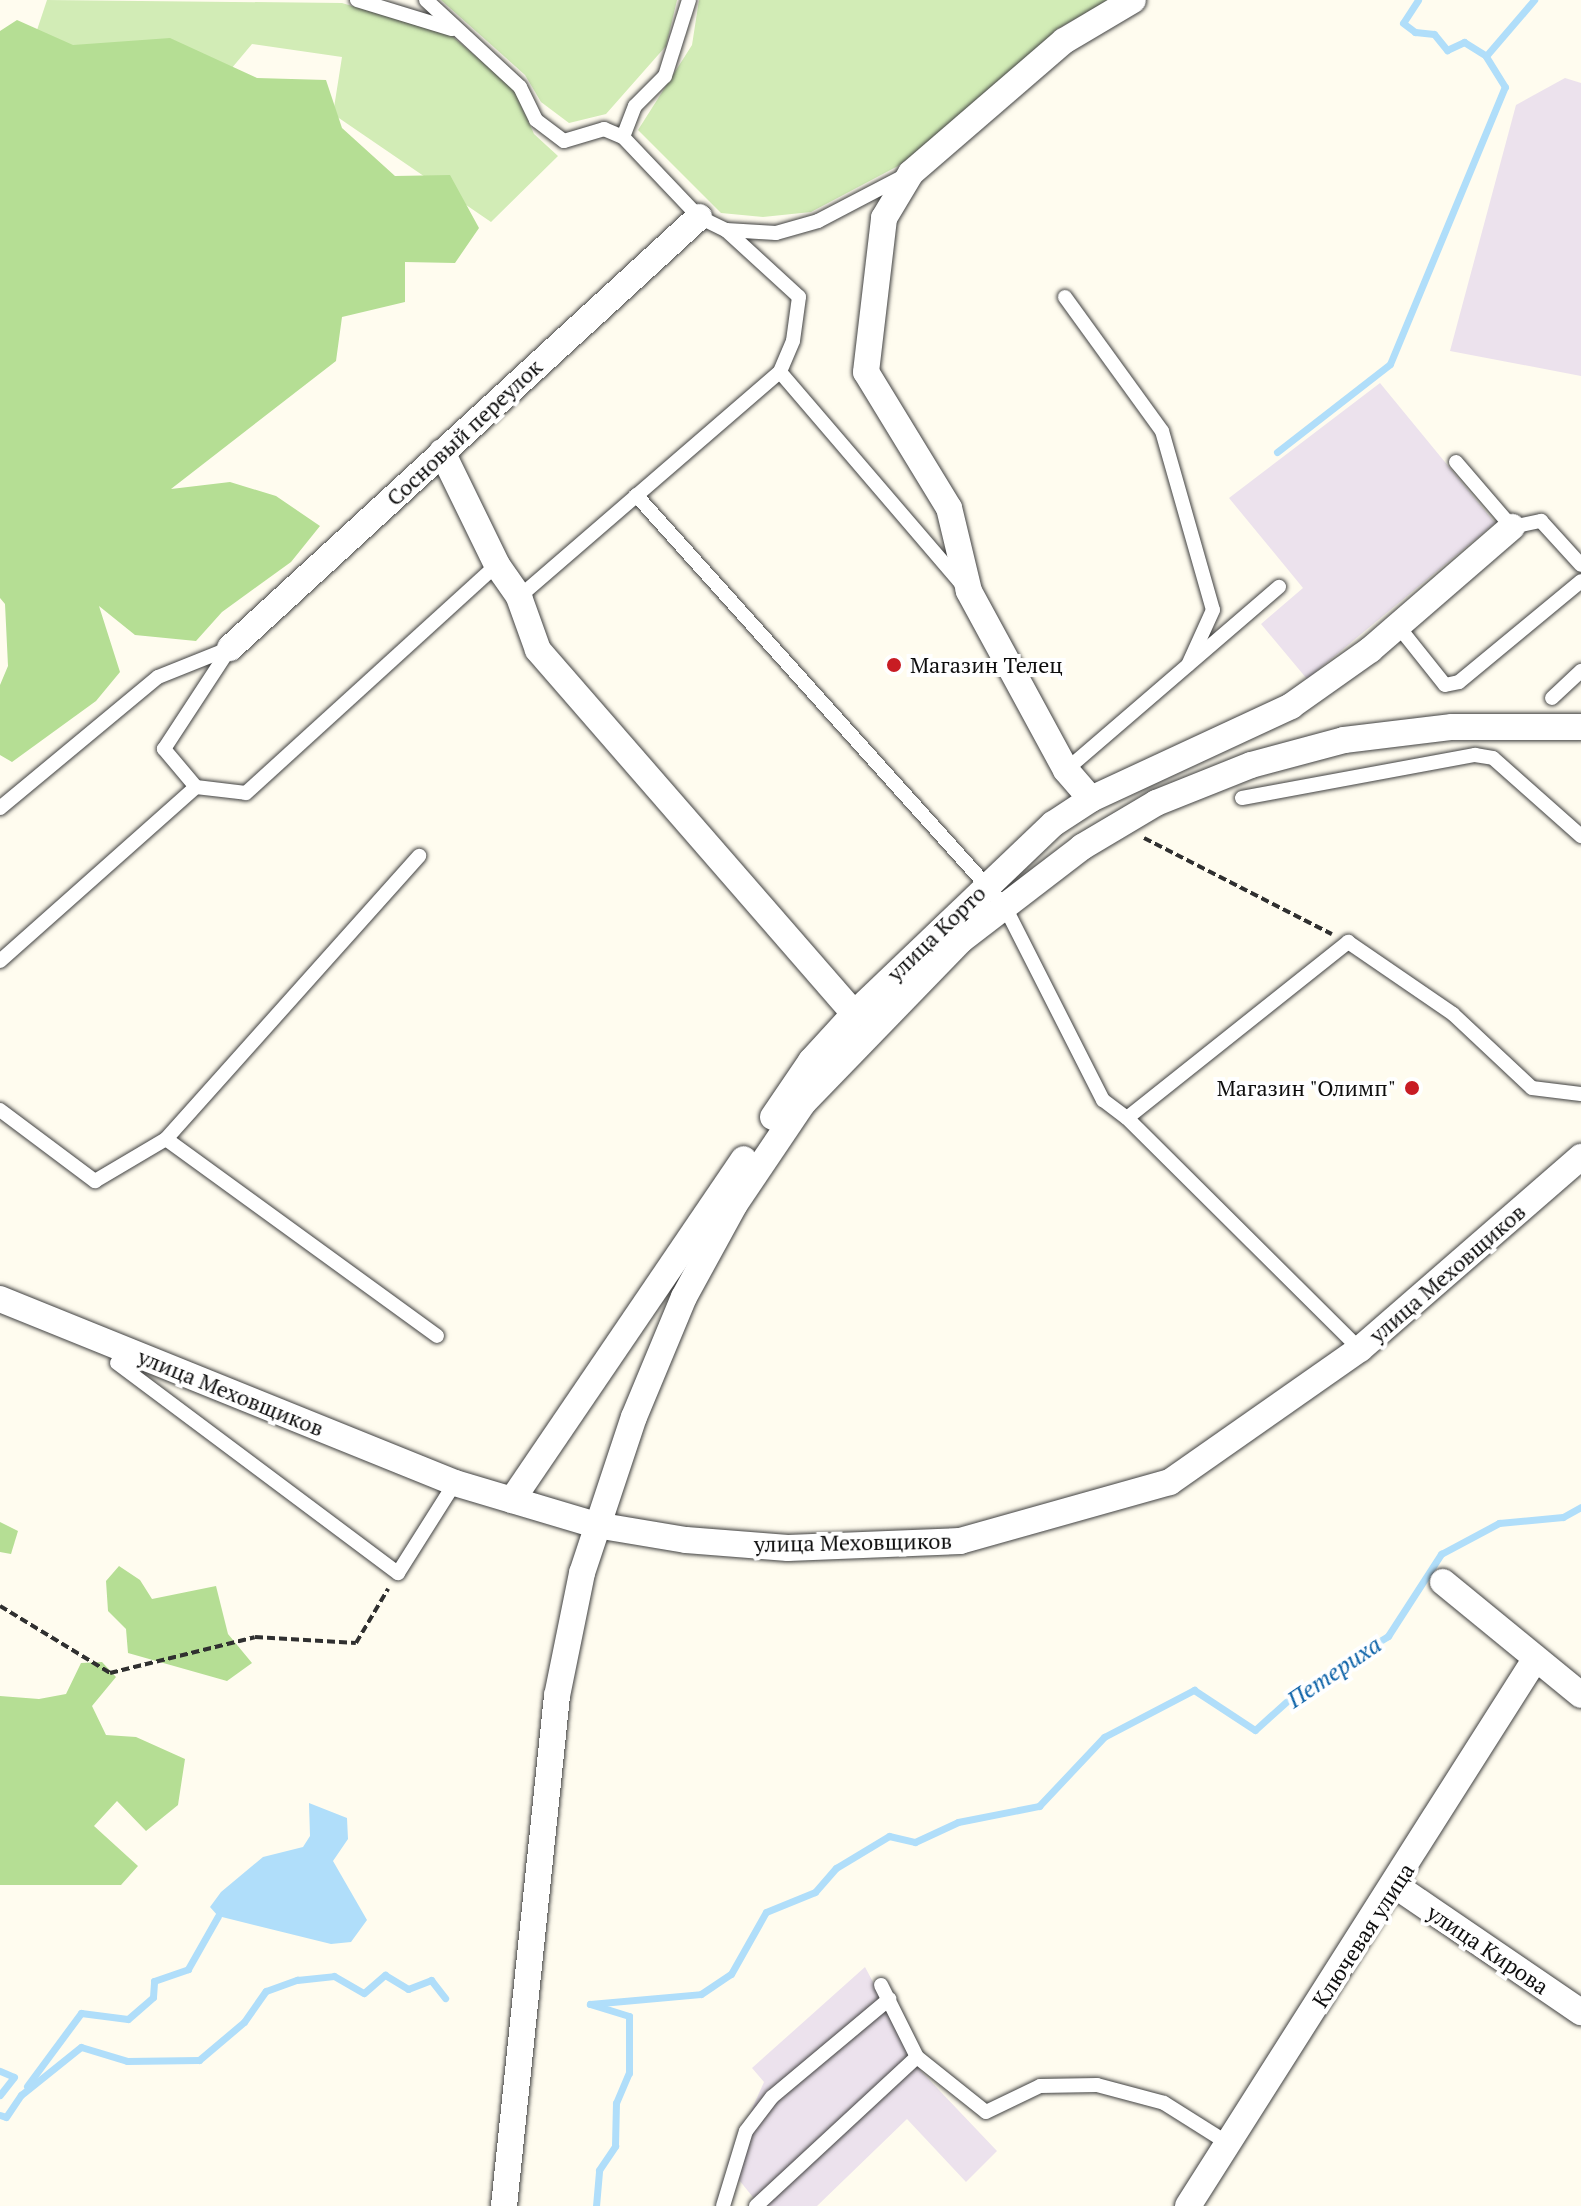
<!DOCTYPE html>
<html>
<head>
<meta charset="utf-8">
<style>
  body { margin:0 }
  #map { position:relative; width:1581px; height:2206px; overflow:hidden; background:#fffcef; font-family:"PT Serif",serif }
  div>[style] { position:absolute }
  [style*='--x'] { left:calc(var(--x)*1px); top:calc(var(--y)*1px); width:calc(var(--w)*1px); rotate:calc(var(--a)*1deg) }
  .industrial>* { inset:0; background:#ece2ed }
  .green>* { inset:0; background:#d2ecb6 }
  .forest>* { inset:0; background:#b5de94 }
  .water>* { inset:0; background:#b0defa }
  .stream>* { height:7px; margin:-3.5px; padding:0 3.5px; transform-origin:3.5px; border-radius:3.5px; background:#b0defa }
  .path>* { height:4px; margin-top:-2px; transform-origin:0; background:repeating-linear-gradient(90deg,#303030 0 8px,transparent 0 12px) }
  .roads { filter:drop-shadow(0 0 2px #414141) drop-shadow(0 0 2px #414141) }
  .lane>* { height:14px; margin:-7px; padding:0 7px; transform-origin:7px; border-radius:7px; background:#fff }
  .street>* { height:26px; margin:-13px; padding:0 13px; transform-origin:13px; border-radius:13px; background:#fff }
  .dots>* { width:22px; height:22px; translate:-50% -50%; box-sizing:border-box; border:4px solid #fff; border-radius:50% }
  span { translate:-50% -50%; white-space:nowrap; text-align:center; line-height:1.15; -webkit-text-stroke:8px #fff; paint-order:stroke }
  .street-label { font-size:22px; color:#0e0e0e }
  .poi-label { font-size:22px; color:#0e0e0e }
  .left { translate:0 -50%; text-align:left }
  .right { translate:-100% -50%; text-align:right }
  .water-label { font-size:24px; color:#0f64a9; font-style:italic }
</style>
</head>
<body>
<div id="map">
  <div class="industrial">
    <i style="clip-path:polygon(1565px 78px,1581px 83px,1581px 376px,1450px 351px,1516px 105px)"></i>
    <i style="clip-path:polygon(1380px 383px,1495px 523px,1307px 679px,1261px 624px,1303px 588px,1229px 498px)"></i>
    <i style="clip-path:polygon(865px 1967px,920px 2070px,997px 2151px,966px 2182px,907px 2119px,817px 2206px,760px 2206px,727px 2165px,764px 2082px,752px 2068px)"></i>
  </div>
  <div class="green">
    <i style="clip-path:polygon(47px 0,342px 3px,452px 36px,513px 88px,534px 134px,558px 156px,491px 222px,333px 114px,342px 57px,252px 44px,226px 75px,78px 49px,36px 33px)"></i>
    <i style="clip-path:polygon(441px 0,677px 0,666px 46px,606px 114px,569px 123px,541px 102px,525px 75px)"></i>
    <i style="clip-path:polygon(699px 0,1109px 0,1057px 29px,999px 91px,898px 166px,811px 212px,763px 217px,721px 213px,638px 130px,692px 45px)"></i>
  </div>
  <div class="forest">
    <i style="clip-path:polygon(17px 20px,73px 45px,170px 38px,257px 78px,326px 80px,342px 128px,395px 176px,450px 175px,479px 228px,455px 263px,405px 262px,405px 302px,342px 317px,336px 361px,171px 489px,230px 482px,276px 496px,320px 526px,291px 562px,222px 612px,196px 641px,135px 635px,99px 606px,120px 672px,96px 701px,12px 762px,0 755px,0 685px,8px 666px,5px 604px,0 598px,0 31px)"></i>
    <i style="clip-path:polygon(0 1522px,18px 1531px,11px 1554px,0 1552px)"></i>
    <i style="clip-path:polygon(119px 1566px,140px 1580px,152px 1599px,216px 1586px,228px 1634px,252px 1663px,227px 1681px,128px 1653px,126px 1629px,108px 1611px,106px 1581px)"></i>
    <i style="clip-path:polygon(102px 1662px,116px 1677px,92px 1706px,106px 1735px,136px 1737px,185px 1759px,178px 1805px,146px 1831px,117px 1801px,94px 1826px,138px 1866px,121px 1885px,0 1885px,0 1696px,39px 1699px,66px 1694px,81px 1663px)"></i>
  </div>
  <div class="water">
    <i style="clip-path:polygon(309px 1803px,347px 1818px,348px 1839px,333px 1861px,367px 1920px,351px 1942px,331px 1944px,218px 1916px,210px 1907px,221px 1892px,263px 1857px,303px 1847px,310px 1836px)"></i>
  </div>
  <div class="stream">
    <i style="--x:1418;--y:0;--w:27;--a:123"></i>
    <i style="--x:1403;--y:23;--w:15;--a:37"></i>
    <i style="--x:1415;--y:32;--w:19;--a:6"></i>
    <i style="--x:1434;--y:34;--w:21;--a:51"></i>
    <i style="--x:1447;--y:50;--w:19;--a:-25"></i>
    <i style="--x:1464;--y:42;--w:26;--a:32"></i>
    <i style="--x:1486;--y:56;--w:74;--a:-49.4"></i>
    <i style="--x:1277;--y:452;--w:143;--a:-37.9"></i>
    <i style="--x:1390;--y:364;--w:300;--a:-67.5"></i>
    <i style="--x:1505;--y:87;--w:36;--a:-122"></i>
    <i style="--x:0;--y:2071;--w:15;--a:23"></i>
    <i style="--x:14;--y:2077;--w:23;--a:128"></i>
    <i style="--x:27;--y:2086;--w:91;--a:-53.5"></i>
    <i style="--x:81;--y:2013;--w:47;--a:7.3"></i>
    <i style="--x:128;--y:2019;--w:33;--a:-41"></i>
    <i style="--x:153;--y:1997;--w:16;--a:-86"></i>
    <i style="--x:154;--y:1981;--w:36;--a:-19"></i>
    <i style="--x:188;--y:1969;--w:61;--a:-60.5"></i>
    <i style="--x:0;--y:2115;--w:6;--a:18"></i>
    <i style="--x:6;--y:2117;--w:27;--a:-56"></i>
    <i style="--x:21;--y:2095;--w:77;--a:-38.7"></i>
    <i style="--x:81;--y:2047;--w:48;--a:16.9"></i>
    <i style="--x:127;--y:2061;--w:72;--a:-0.8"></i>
    <i style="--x:199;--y:2060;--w:59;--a:-40.2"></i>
    <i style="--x:244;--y:2022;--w:38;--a:-55"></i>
    <i style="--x:266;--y:1991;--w:33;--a:-20"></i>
    <i style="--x:297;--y:1980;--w:37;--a:-6"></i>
    <i style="--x:334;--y:1976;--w:34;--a:30"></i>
    <i style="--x:364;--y:1993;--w:28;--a:-41"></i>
    <i style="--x:385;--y:1975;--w:27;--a:31"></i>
    <i style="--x:408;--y:1989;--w:25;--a:-21"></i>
    <i style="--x:431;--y:1980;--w:23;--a:52"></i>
    <i style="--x:596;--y:2206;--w:36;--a:-85"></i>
    <i style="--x:599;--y:2170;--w:29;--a:-56"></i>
    <i style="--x:615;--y:2146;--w:43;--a:-88.7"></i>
    <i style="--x:616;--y:2103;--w:33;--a:-67"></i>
    <i style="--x:629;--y:2073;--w:57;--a:-90"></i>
    <i style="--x:629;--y:2016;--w:41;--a:-162.9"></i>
    <i style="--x:590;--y:2004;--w:111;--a:-5.1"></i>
    <i style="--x:701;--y:1994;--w:36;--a:-34"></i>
    <i style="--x:731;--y:1974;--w:71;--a:-60.6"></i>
    <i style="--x:766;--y:1912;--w:53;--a:-22.2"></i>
    <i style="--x:815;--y:1892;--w:32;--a:-49"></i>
    <i style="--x:836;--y:1868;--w:62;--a:-31.1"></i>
    <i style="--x:889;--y:1836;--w:27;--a:13"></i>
    <i style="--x:915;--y:1842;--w:47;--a:-24.9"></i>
    <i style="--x:958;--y:1822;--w:83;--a:-11.2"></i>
    <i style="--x:1039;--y:1806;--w:95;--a:-46.7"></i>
    <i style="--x:1104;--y:1737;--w:102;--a:-27.6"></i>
    <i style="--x:1194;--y:1690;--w:73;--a:33.3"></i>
    <i style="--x:1255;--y:1730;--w:57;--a:-42.1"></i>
    <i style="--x:1297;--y:1692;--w:107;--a:-31.6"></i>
    <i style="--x:1388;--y:1636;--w:98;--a:-57.1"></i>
    <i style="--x:1441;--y:1554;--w:66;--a:-28.1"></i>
    <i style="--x:1499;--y:1523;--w:64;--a:-5.4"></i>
    <i style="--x:1563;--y:1517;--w:21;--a:-29"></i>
  </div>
  <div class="path">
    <i style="--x:1144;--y:838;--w:211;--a:27.1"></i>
    <i style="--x:0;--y:1606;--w:129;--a:31.3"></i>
    <i style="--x:110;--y:1673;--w:149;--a:-13.9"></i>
    <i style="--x:255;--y:1637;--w:101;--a:3.4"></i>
    <i style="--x:356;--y:1643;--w:63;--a:-59.3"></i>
  </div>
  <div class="roads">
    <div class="lane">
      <i style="--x:357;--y:0;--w:99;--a:17"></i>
      <i style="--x:426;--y:0;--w:128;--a:42.8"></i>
      <i style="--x:520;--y:87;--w:37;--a:64"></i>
      <i style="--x:536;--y:120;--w:35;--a:37"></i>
      <i style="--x:564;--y:141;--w:42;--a:-16.7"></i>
      <i style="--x:604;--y:129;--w:21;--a:23"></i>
      <i style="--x:623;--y:137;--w:110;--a:46.5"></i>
      <i style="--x:699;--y:217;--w:30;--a:26"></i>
      <i style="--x:726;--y:230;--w:50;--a:3.4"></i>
      <i style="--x:776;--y:233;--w:44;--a:-15.9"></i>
      <i style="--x:818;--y:221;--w:99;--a:-27.6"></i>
      <i style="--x:623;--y:137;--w:33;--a:-69"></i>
      <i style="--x:635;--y:106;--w:42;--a:-45"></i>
      <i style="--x:665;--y:76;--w:80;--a:-72.5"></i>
      <i style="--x:726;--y:230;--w:99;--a:42.5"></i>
      <i style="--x:799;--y:297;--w:44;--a:97.8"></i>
      <i style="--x:793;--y:341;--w:34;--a:113"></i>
      <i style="--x:1065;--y:297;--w:165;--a:54.1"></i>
      <i style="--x:1162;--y:431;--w:186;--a:74.1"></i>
      <i style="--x:1213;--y:610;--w:60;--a:114.4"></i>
      <i style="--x:1456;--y:462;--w:86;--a:49.3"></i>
      <i style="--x:1512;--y:527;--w:30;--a:-12"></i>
      <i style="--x:1541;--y:521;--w:59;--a:47.7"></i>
      <i style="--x:636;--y:495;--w:551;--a:48.09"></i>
      <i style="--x:1004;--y:905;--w:219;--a:63.1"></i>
      <i style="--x:1103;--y:1100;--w:30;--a:37"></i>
      <i style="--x:1127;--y:1118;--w:328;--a:44.8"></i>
      <i style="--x:519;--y:597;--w:345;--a:-40.8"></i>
      <i style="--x:780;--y:372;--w:279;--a:49.4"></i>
      <i style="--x:1398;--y:626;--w:75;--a:51.5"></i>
      <i style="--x:1445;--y:685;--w:14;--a:-12"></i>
      <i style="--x:1459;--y:682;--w:158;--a:-39.6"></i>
      <i style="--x:1552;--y:698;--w:40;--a:-43"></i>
      <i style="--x:1066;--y:770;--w:281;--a:-40.7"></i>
      <i style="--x:196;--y:787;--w:50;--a:-130.1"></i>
      <i style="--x:164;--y:749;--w:121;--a:-56.8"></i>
      <i style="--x:1242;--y:798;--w:237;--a:-10.5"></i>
      <i style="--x:1475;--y:755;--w:18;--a:9"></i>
      <i style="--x:1493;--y:758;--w:118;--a:41.6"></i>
      <i style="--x:0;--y:808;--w:205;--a:-39.7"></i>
      <i style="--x:158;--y:677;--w:78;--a:-21.9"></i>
      <i style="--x:0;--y:961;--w:262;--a:-41.6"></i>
      <i style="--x:196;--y:787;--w:50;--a:6.8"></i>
      <i style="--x:246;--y:793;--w:339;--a:-42.3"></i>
      <i style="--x:0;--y:1110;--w:119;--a:36.8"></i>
      <i style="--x:95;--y:1181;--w:82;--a:-30.6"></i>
      <i style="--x:166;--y:1139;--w:335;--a:36"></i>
      <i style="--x:1127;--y:1118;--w:283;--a:-38.5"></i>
      <i style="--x:1348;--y:942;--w:127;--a:34.4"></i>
      <i style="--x:1453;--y:1014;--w:108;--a:43.1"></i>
      <i style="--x:1532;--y:1088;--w:49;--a:7"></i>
      <i style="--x:166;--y:1139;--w:380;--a:-48.2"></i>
      <i style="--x:117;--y:1363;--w:351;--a:36.8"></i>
      <i style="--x:398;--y:1573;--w:107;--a:-57.7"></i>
      <i style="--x:881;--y:1985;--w:80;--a:63.4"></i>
      <i style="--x:917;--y:2057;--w:88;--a:38.6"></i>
      <i style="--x:986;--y:2112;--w:60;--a:-25.7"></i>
      <i style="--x:1040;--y:2086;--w:57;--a:-1"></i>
      <i style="--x:1097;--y:2085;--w:69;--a:15"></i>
      <i style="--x:1164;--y:2103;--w:77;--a:32.2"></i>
      <i style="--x:723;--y:2206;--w:78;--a:-73"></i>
      <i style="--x:746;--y:2131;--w:43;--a:-52.6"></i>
      <i style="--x:772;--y:2097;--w:153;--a:-39.9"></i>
      <i style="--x:756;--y:2206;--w:219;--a:-42.8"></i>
    </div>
    <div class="street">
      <i style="--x:442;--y:452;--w:126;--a:64"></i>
      <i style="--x:497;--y:565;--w:39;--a:55"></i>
      <i style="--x:519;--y:597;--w:56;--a:70.3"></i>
      <i style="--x:538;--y:650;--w:482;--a:49"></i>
      <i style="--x:230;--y:648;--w:637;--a:-42.58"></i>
      <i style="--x:1091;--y:799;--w:38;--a:-131"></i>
      <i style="--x:1066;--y:770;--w:204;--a:-118.5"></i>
      <i style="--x:969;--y:591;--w:85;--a:-103.5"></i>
      <i style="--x:949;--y:508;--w:159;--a:-121.4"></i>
      <i style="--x:866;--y:372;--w:155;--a:-83.3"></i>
      <i style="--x:884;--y:218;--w:52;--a:-59"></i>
      <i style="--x:911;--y:173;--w:202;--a:-40.8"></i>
      <i style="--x:1064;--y:41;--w:80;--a:-30.7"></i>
      <i style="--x:773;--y:1117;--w:68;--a:-55.8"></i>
      <i style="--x:811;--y:1061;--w:64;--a:-47.5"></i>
      <i style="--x:854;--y:1014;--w:275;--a:-43.7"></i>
      <i style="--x:1053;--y:824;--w:45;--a:-33.3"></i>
      <i style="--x:1091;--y:799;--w:221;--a:-24.9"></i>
      <i style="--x:1291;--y:706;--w:97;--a:-35.3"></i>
      <i style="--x:1370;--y:650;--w:188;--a:-40.9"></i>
      <i style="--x:0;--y:1299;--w:491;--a:22"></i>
      <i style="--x:455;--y:1483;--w:147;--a:16.6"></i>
      <i style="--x:596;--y:1525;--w:91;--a:9.5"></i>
      <i style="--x:686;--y:1540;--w:102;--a:4.5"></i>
      <i style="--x:788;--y:1548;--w:172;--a:-2.3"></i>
      <i style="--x:960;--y:1541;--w:218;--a:-15.7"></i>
      <i style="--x:1170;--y:1482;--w:232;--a:-35"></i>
      <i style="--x:1360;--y:1349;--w:293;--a:-41"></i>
      <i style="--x:512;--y:1500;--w:412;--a:-55.8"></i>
      <i style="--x:1443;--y:1582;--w:178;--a:39.3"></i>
      <i style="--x:1396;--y:1886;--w:224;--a:34.3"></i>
      <i style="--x:504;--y:2206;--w:513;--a:-84.07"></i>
      <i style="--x:557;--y:1696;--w:126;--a:-78.5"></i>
      <i style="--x:582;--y:1573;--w:164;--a:-71.6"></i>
      <i style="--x:634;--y:1417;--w:130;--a:-67.4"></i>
      <i style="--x:684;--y:1297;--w:106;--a:-61.3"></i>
      <i style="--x:735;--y:1204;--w:122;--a:-56"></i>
      <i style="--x:803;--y:1103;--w:227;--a:-45.9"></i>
      <i style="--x:961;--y:940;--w:153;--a:-37.5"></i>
      <i style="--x:1082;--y:847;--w:86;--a:-30.7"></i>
      <i style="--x:1156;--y:803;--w:102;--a:-21.8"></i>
      <i style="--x:1251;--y:765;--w:96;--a:-15"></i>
      <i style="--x:1344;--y:740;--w:109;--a:-6.9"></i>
      <i style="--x:1452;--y:727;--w:129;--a:0"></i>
      <i style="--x:1188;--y:2206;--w:646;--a:-57.59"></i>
    </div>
  </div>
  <div class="dots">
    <i style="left:894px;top:665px;background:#c81c23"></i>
    <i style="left:1412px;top:1088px;background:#c81c23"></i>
  </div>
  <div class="street-label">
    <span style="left:464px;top:432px;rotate:-43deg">Сосновый переулок</span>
    <span style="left:936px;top:933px;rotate:-44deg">улица Корто</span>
    <span style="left:1447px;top:1273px;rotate:-41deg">улица Меховщиков</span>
    <span style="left:231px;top:1392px;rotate:22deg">улица Меховщиков</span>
    <span style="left:853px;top:1542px;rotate:-1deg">улица Меховщиков</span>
    <span style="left:1363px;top:1935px;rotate:-57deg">Ключевая улица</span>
    <span style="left:1488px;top:1949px;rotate:34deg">улица Кирова</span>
  </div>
  <div class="poi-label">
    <span class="left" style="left:910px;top:665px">Магазин Телец</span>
    <span class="right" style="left:1396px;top:1088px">Магазин "Олимп"</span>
  </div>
  <div class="water-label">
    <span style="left:1334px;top:1672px;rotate:-34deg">Петериха</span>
  </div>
</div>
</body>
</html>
